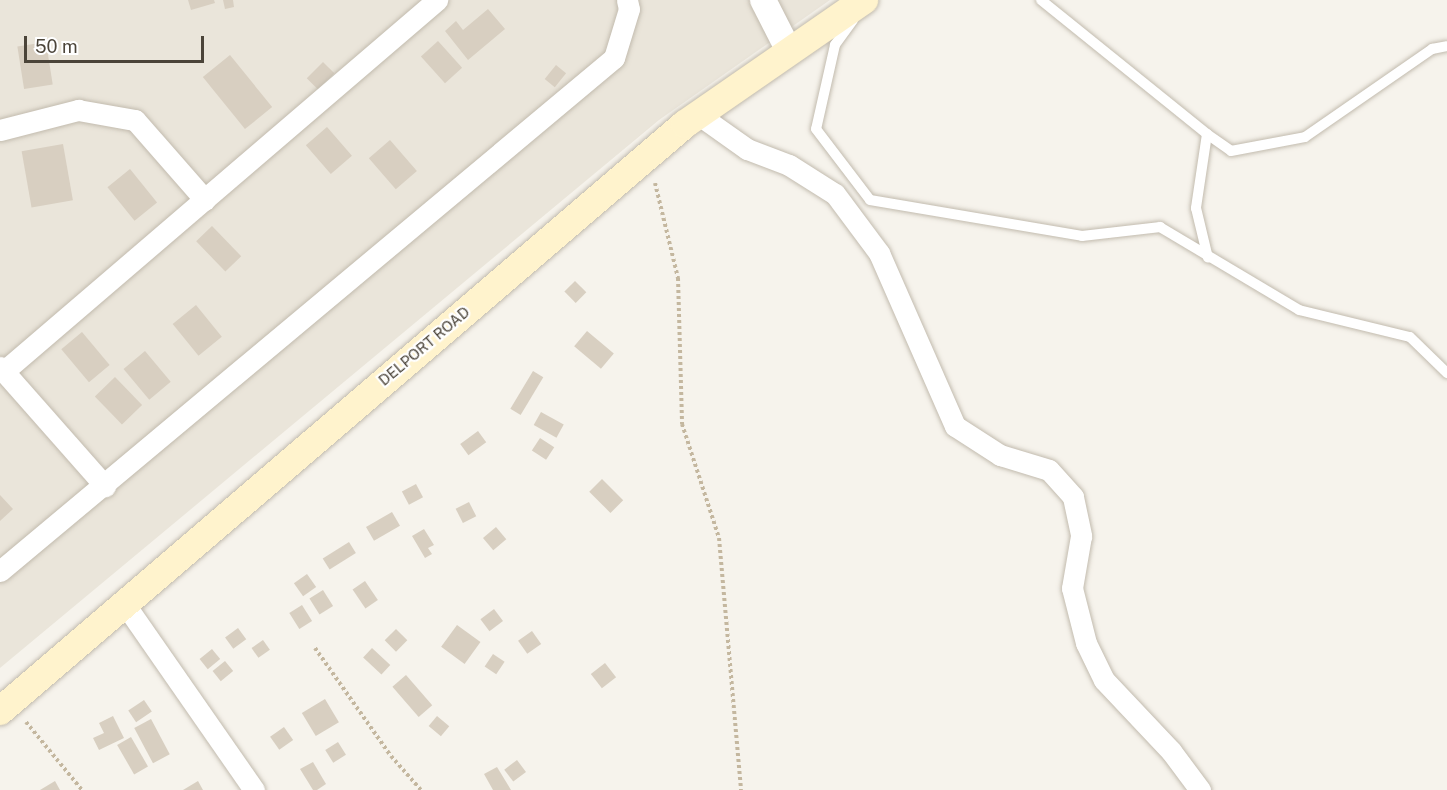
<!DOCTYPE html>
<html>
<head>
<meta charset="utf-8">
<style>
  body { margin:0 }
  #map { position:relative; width:1447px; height:790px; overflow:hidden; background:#f6f3ec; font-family:"Public Sans",sans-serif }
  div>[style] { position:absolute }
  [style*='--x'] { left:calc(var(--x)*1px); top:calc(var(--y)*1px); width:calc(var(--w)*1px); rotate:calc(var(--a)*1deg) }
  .residential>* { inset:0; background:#eae5da }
  .building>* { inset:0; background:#d8cfc1; transform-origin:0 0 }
  .path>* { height:4px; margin-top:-2px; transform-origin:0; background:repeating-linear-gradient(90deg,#c4b79f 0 3px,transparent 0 6px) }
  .roads { filter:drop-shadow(0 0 2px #c2bbae) drop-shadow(0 0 2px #c2bbae) }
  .service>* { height:10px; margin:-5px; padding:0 5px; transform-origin:5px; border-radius:5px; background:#fff }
  .minor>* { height:21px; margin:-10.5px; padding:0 10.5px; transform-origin:10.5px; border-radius:10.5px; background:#fff }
  .tertiary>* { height:26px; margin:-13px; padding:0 13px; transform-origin:13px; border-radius:13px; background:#fff }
  .secondary>* { height:28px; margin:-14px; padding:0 14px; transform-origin:14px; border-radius:14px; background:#fff3cd }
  span { translate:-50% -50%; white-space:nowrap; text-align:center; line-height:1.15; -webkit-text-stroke:4.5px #fff; paint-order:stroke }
  .street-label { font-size:15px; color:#4b4439 }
  .scale { position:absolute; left:24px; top:36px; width:180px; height:27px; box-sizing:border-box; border:3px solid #4b4439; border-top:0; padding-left:8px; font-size:18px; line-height:21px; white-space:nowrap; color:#4b4439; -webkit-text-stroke:4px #fff; paint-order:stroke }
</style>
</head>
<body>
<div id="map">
  <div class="residential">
    <i style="clip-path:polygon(0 0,830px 0,659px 120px,0 668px)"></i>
  </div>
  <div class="building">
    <i style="clip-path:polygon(188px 0,214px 0,215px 3px,191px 10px)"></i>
    <i style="clip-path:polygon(223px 0,233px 0,234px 7px,225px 9px)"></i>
    <i style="clip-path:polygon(488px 9px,505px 29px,468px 60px,445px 31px,456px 21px,463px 30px)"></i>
    <i style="left:438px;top:41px;width:36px;height:23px;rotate:48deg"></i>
    <i style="left:46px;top:42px;width:43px;height:29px;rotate:81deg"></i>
    <i style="left:230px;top:55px;width:67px;height:35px;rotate:51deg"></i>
    <i style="left:323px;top:62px;width:16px;height:23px;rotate:45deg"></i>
    <i style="left:556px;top:65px;width:13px;height:18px;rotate:39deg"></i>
    <i style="left:327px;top:127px;width:38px;height:28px;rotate:49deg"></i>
    <i style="left:390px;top:140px;width:41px;height:28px;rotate:49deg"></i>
    <i style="left:63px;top:144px;width:57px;height:42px;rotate:80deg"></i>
    <i style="left:130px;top:169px;width:43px;height:29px;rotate:51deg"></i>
    <i style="left:212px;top:226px;width:42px;height:22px;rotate:46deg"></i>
    <i style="left:575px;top:281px;width:16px;height:15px;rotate:45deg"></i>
    <i style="left:196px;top:305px;width:41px;height:30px;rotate:51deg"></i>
    <i style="left:587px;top:331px;width:35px;height:20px;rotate:40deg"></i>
    <i style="left:82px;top:332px;width:43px;height:27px;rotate:50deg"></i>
    <i style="left:145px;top:351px;width:40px;height:28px;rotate:50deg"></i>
    <i style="left:533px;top:371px;width:12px;height:44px;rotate:31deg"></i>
    <i style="left:115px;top:377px;width:39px;height:28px;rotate:46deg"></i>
    <i style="left:541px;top:412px;width:26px;height:15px;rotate:29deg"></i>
    <i style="left:478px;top:431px;width:14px;height:22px;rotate:54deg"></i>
    <i style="left:540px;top:438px;width:17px;height:15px;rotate:33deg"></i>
    <i style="left:602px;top:479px;width:30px;height:18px;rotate:45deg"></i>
    <i style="left:416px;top:484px;width:15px;height:16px;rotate:62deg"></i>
    <i style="clip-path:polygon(0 495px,13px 509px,0 521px)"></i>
    <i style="left:469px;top:502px;width:16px;height:15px;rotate:63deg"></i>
    <i style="left:392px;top:512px;width:16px;height:30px;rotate:60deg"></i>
    <i style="left:496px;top:527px;width:16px;height:17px;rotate:50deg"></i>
    <i style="clip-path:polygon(424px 529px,434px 545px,428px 548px,432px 554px,425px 558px,412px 536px)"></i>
    <i style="left:349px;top:542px;width:13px;height:31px;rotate:58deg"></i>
    <i style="left:307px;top:574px;width:16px;height:16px;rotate:55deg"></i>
    <i style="left:365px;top:581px;width:23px;height:15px;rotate:56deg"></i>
    <i style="left:323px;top:590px;width:19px;height:16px;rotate:58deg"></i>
    <i style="left:302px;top:605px;width:19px;height:15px;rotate:58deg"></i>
    <i style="left:494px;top:609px;width:15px;height:17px;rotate:53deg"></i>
    <i style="left:457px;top:625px;width:29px;height:27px;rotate:36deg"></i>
    <i style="left:238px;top:628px;width:14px;height:16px;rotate:54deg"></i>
    <i style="left:396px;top:629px;width:16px;height:16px;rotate:45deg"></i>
    <i style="left:532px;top:631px;width:16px;height:17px;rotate:55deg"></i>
    <i style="left:263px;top:640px;width:12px;height:14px;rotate:55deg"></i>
    <i style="left:372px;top:648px;width:25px;height:13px;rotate:43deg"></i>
    <i style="left:212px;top:649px;width:13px;height:16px;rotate:51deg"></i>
    <i style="left:493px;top:654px;width:14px;height:15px;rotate:34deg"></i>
    <i style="left:225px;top:661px;width:13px;height:16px;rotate:51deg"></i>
    <i style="left:605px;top:663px;width:18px;height:18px;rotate:52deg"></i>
    <i style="left:406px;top:675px;width:40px;height:18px;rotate:49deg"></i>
    <i style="left:325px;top:699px;width:27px;height:27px;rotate:59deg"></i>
    <i style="left:144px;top:700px;width:14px;height:19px;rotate:56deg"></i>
    <i style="clip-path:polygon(113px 716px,124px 738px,99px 750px,93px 738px,104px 733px,99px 723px)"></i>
    <i style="left:437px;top:716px;width:16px;height:13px;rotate:40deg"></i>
    <i style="left:151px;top:719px;width:40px;height:19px;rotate:62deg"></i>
    <i style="left:284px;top:727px;width:16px;height:17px;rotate:55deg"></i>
    <i style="left:131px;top:737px;width:34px;height:16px;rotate:60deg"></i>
    <i style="left:338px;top:742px;width:15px;height:15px;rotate:58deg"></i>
    <i style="left:517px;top:760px;width:15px;height:16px;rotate:53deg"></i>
    <i style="clip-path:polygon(313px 762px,326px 784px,317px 790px,313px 790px,300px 769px)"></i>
    <i style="clip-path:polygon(497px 767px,511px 790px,493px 790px,484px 774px)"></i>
    <i style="clip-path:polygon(55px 781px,60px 790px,40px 790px)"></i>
    <i style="clip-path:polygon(198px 781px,203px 790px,183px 790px)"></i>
  </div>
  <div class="path">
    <i style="--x:655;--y:183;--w:98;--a:76.4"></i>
    <i style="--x:678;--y:278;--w:146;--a:88.4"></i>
    <i style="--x:682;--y:424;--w:120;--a:72"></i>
    <i style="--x:719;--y:538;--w:253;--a:85"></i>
    <i style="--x:315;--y:648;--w:132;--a:54.9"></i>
    <i style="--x:391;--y:756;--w:45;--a:48.6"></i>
    <i style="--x:26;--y:722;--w:88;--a:50.5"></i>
  </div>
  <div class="roads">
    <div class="service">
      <i style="--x:1041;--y:0;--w:213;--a:38.9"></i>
      <i style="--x:1207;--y:134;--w:75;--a:98.5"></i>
      <i style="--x:1196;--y:208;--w:51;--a:76.5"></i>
      <i style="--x:853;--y:20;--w:31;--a:126"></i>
      <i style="--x:835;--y:45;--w:86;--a:102.7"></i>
      <i style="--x:816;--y:129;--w:89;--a:52.7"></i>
      <i style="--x:870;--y:200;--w:215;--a:9.6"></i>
      <i style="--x:1082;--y:236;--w:79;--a:-6.6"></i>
      <i style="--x:1160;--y:227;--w:162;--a:30.8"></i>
      <i style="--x:1299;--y:310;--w:114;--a:13.7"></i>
      <i style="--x:1410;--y:337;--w:52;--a:44.2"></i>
      <i style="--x:1207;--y:134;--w:29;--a:35"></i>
      <i style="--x:1231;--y:151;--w:75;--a:-10.7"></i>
      <i style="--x:1305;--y:137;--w:155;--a:-34.7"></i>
      <i style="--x:1432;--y:49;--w:15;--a:-11"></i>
    </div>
    <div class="minor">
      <i style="--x:699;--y:115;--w:59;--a:35.3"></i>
      <i style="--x:747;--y:149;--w:45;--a:20.9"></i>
      <i style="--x:789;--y:165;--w:54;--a:32.2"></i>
      <i style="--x:835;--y:194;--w:74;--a:53.3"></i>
      <i style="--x:879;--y:253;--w:189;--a:66.3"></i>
      <i style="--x:955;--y:426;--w:54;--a:32.8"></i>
      <i style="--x:1000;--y:455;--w:51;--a:17"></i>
      <i style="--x:1049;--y:470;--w:36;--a:48"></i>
      <i style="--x:1073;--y:497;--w:40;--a:78"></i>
      <i style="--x:1081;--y:536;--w:53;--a:99.8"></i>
      <i style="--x:1072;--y:588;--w:57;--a:75.7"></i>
      <i style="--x:1086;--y:643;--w:41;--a:64.1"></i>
      <i style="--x:1104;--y:680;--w:98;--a:46.7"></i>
      <i style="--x:1171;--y:751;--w:49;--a:53.4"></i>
      <i style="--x:0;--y:130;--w:81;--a:-14.4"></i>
      <i style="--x:78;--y:110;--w:58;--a:10"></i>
      <i style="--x:135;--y:120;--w:106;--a:48.8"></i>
      <i style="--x:0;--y:367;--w:159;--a:48.6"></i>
      <i style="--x:3;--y:372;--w:572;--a:-40.6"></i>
      <i style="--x:0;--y:571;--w:800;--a:-39.88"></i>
      <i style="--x:614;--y:58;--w:51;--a:-73"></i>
      <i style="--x:629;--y:9;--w:9;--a:-103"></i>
      <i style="--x:124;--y:603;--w:228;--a:55.2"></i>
    </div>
    <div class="tertiary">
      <i style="--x:763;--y:0;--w:57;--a:63"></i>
    </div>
    <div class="secondary">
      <i style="--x:0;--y:711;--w:902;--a:-40.59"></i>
      <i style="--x:685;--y:124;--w:218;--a:-34.7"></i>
    </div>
  </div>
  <div class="street-label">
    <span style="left:424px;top:346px;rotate:-40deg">DELPORT ROAD</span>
  </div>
  <div class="scale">50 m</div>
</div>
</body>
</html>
